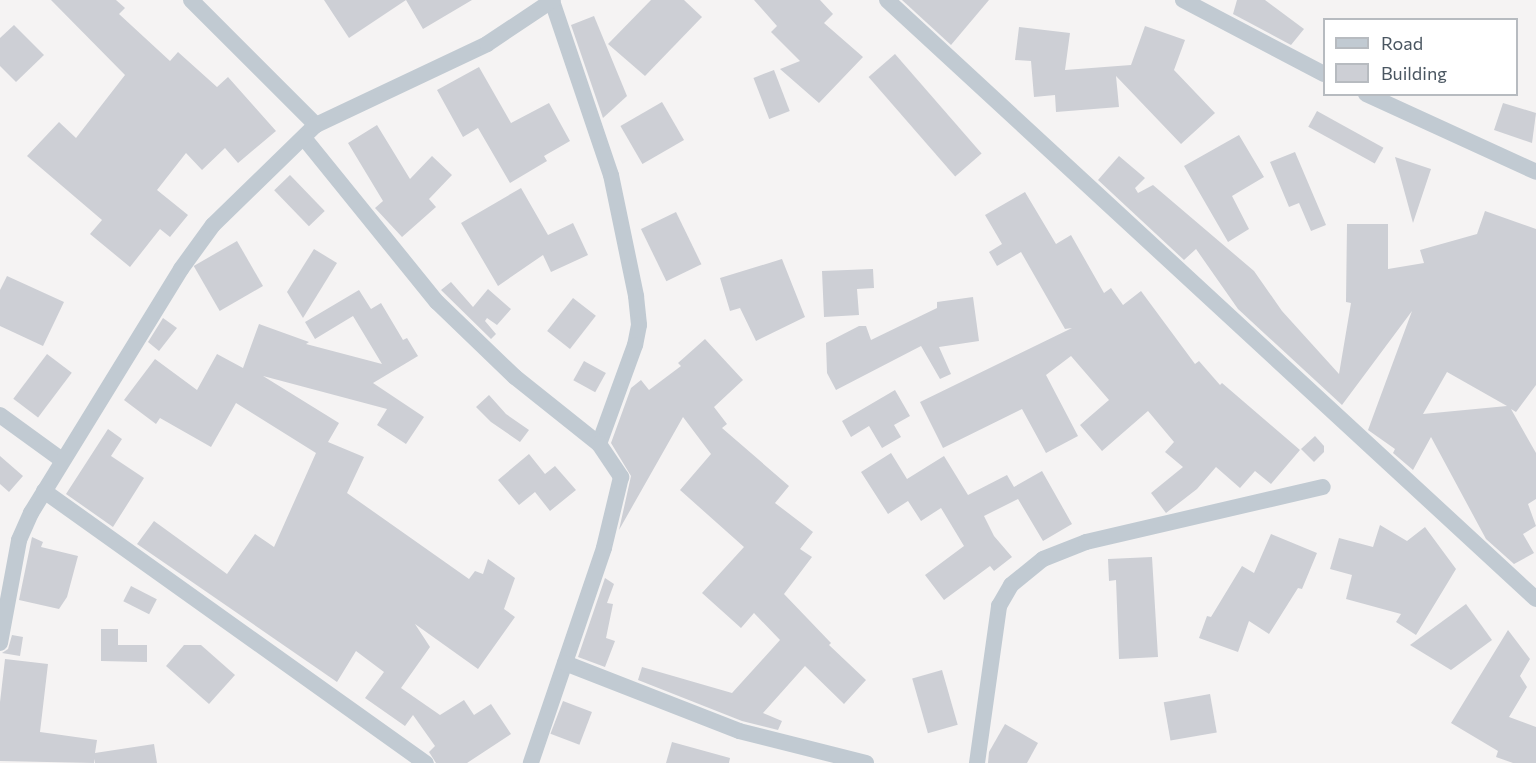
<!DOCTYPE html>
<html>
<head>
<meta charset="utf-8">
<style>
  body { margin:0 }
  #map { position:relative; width:1536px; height:763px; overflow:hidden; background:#f5f3f3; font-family:Commissioner,sans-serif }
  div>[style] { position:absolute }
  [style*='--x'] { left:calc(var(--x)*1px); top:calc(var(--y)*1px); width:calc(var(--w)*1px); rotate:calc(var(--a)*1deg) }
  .building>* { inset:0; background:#cdcfd5; transform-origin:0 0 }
  .street>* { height:16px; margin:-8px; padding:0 8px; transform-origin:8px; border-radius:8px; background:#c1cad2 }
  span { translate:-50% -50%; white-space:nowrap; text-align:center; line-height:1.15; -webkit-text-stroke:5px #fff; paint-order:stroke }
  .legend { position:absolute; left:1323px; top:18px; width:195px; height:78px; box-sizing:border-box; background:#fff; border:2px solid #b7bbc0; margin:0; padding:8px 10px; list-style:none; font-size:18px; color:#4a5661 }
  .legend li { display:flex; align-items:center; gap:12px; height:30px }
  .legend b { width:30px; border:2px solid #b7bbc0 }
</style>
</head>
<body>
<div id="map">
  <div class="building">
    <i style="clip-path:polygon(51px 0,116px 0,125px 8px,119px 14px,170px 61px,178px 52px,217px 87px,228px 77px,276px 131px,238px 163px,225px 148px,202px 170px,186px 153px,157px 190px,188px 215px,170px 237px,160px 229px,130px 267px,90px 234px,102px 220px,27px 156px,59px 122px,76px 138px,125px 75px)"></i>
    <i style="clip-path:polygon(324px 0,472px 0,423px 29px,406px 0,349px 38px)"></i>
    <i style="clip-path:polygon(651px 0,684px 0,702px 17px,645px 76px,608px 44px)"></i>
    <i style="clip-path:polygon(754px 0,820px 0,833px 14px,824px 23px,863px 57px,819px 103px,780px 69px,800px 61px,771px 32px,777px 26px)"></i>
    <i style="clip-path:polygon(902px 0,989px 0,951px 45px)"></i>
    <i style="clip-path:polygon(1237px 0,1265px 0,1304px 29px,1291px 45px,1233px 14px)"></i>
    <i style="clip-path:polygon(594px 16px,627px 96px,603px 118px,571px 25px)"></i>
    <i style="clip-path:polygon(14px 25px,44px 55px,16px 82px,0 66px,0 38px)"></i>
    <i style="clip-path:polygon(1145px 26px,1185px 40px,1174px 70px,1215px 113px,1181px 144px,1116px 76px,1119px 107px,1056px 112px,1055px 95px,1034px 97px,1031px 61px,1015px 60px,1019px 27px,1070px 33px,1065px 70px,1131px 65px)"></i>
    <i style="left:895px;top:54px;width:132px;height:35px;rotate:49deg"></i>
    <i style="clip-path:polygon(479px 67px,511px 123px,549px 103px,570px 141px,544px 156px,547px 161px,510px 183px,478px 128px,463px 137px,437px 90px)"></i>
    <i style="left:774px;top:70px;width:44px;height:22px;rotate:69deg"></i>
    <i style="left:662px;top:102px;width:44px;height:48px;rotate:60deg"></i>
    <i style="clip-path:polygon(1503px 103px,1536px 113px,1532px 143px,1494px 130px)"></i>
    <i style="left:1317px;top:111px;width:76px;height:18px;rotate:29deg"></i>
    <i style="clip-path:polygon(377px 125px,410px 179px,432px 156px,452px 175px,429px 199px,436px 207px,402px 237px,375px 208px,383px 201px,348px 143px)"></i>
    <i style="clip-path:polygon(1239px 135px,1264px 177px,1232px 196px,1249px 229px,1228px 242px,1184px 166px)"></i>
    <i style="clip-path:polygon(1295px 152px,1326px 225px,1311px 231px,1299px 203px,1289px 207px,1270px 162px)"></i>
    <i style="clip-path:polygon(evenodd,1119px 156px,1145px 178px,1135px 188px,1138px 193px,1153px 185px,1254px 271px,1282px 311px,1339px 374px,1351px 303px,1346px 302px,1347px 224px,1388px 224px,1388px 269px,1424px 263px,1420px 250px,1477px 234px,1485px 211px,1536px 229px,1536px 385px,1516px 412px,1511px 409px,1536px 453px,1536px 499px,1528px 504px,1536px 526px,1523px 534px,1534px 553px,1514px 564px,1486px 539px,1431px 437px,1413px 470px,1393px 453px,1395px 449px,1368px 430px,1412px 311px,1342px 405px,1238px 309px,1196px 249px,1184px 260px,1098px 180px,1119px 156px,1447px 372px,1507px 406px,1423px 414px,1447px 372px)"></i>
    <i style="clip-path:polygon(1395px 157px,1431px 169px,1413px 223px)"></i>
    <i style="left:290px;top:175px;width:50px;height:22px;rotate:46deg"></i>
    <i style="clip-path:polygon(521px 188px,548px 235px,573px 223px,588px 255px,551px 272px,543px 255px,498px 286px,461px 223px)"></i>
    <i style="clip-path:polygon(1025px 192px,1056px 244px,1071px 235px,1104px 293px,1111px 288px,1123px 305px,1141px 291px,1195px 364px,1199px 361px,1220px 385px,1222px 383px,1300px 450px,1271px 484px,1255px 471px,1240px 488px,1216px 467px,1197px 489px,1166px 513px,1151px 493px,1183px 467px,1165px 452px,1174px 442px,1148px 411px,1102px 451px,1080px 425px,1109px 400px,1071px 356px,1046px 375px,1078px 436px,1046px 453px,1022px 409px,943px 448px,920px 402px,1072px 328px,1065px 329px,1021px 252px,997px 266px,989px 252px,1002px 244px,985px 215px)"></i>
    <i style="left:676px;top:212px;width:58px;height:39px;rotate:64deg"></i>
    <i style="left:237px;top:241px;width:52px;height:50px;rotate:60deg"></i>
    <i style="clip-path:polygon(314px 249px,337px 263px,303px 318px,287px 292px)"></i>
    <i style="clip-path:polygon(782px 259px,805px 317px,756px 341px,740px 308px,730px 311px,720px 278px)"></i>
    <i style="clip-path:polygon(873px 269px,874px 288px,857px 289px,859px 315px,824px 317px,822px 271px)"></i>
    <i style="clip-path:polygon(7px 276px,64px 302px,43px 346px,0 326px,0 290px)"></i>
    <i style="clip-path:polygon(451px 282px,473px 307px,488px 289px,511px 309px,497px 325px,487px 318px,485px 321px,496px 334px,491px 339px,441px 290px)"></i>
    <i style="clip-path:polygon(359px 290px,371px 309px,381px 303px,403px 340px,407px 338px,418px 356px,373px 383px,424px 417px,406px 444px,377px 425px,387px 409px,263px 376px,339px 423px,328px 442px,364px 457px,347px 493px,469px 579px,475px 571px,483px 574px,488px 559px,515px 578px,504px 609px,515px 617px,478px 669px,415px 624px,430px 647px,401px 688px,440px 715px,464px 700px,474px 715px,491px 704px,511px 734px,467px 763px,436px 763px,429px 752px,435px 746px,413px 715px,405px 726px,365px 698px,384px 672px,356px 651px,337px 682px,137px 544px,154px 521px,227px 574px,255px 534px,274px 547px,316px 453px,236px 403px,211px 447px,160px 418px,156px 424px,124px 400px,155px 359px,197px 390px,217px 354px,243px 368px,259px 324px,309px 342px,306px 344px,382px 364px,353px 316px,315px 339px,305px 322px)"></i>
    <i style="clip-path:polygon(973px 297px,979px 341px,939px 347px,951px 374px,940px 379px,921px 346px,836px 390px,827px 373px,826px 343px,859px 326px,866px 326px,871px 340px,937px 308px,937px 302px)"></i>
    <i style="left:573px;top:298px;width:29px;height:42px;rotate:38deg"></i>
    <i style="clip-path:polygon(163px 318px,177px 328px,159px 351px,148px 342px)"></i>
    <i style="clip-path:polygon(705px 339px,743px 380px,714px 407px,727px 424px,722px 428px,789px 486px,775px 503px,813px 532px,800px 549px,812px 557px,784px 594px,831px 643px,829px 645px,866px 680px,844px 704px,805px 666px,763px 713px,782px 721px,778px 730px,742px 721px,638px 680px,642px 667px,732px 693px,780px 640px,754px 613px,741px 628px,702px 593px,744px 547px,680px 490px,711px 454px,683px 417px,619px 530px,631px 476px,611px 443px,631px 388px,641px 380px,649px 390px,681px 366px,678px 363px)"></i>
    <i style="left:47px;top:354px;width:31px;height:56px;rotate:37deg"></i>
    <i style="left:584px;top:361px;width:25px;height:22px;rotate:29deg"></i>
    <i style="clip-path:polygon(895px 390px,910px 416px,894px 425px,901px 437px,882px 448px,869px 426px,851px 437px,842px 421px)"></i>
    <i style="clip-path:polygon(489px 395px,506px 414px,529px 430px,520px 442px,491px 422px,476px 407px)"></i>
    <i style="clip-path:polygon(108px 429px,122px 439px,111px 456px,144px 478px,113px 527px,66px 494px)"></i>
    <i style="clip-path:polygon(1315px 436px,1324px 446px,1324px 452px,1314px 462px,1301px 449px)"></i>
    <i style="clip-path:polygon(891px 453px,907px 479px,944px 456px,968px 495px,1007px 475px,1014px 487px,1042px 471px,1072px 524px,1043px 541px,1018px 499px,984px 516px,994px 536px,1012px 557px,994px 571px,990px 566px,944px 600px,925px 575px,964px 546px,941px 508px,921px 521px,908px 501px,888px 514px,861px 472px)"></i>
    <i style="clip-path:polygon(529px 454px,545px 474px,555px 466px,576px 490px,550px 511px,535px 492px,519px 505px,498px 480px)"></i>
    <i style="clip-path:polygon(0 456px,23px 476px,9px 492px,0 484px)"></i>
    <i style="clip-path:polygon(1380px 525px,1407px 541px,1425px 527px,1456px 569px,1416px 635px,1396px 622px,1401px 614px,1346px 599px,1352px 575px,1330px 569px,1339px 538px,1373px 547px)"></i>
    <i style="clip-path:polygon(1271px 534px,1317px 553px,1302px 589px,1298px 588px,1269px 634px,1249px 621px,1238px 652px,1199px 638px,1207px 616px,1211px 617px,1242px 566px,1254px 573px)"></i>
    <i style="clip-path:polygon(32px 537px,43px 542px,41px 547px,78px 556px,67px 597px,59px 609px,19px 600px)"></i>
    <i style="clip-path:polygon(1152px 557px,1158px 657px,1119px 659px,1116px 580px,1109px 581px,1108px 559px)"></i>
    <i style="clip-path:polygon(605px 578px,614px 584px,607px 603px,613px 604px,606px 638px,615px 641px,605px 667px,578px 657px)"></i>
    <i style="left:131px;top:586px;width:29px;height:17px;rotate:27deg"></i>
    <i style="clip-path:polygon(1466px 604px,1492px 640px,1451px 670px,1410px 645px)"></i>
    <i style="clip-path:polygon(101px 629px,118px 629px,118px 645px,147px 645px,147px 662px,101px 661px)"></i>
    <i style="clip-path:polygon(1508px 630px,1530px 659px,1520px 676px,1527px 687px,1509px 717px,1536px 727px,1536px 763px,1513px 763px,1496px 757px,1498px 751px,1451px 723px)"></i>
    <i style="clip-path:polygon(12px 635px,23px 637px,20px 656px,2px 653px,8px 649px)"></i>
    <i style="clip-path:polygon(184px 645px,201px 645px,235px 675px,209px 704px,166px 666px)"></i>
    <i style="clip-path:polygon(5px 659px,48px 664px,40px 732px,97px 740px,95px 753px,154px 744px,157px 763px,95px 763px,94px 759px,94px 763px,0 761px,0 702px)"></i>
    <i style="left:942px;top:670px;width:57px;height:31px;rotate:74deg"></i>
    <i style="left:1210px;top:694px;width:39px;height:47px;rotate:80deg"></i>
    <i style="left:563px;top:701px;width:31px;height:35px;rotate:21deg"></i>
    <i style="clip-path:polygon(1005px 724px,1038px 743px,1027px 763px,988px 763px,989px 752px)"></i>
    <i style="clip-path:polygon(672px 742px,730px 758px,729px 763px,666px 763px)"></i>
  </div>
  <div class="street">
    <i style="--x:191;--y:0;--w:177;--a:45"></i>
    <i style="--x:887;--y:0;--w:883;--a:42.71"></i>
    <i style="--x:1183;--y:0;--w:159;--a:27.7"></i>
    <i style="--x:552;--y:1;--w:184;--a:71.3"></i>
    <i style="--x:611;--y:175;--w:124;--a:78.3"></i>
    <i style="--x:636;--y:296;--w:29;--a:84"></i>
    <i style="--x:639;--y:325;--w:20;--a:101"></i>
    <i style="--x:635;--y:345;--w:105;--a:110"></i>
    <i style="--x:1366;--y:94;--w:187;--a:24.6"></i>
    <i style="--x:304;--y:138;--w:211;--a:51"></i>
    <i style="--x:437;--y:302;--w:108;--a:43.9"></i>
    <i style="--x:515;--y:377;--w:107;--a:38.6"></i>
    <i style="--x:599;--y:444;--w:40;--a:56"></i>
    <i style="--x:621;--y:477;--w:73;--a:103.5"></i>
    <i style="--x:604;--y:548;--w:227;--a:108.8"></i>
    <i style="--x:0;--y:415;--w:77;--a:36"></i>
    <i style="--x:44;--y:491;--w:469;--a:35.5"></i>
    <i style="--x:0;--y:643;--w:105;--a:-79.5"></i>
    <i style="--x:19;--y:540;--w:30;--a:-66"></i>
    <i style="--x:31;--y:513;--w:286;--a:-58.4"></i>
    <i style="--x:181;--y:269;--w:54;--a:-54"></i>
    <i style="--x:213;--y:225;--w:144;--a:-44.2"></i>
    <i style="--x:316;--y:125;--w:189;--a:-25.3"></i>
    <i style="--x:487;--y:44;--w:79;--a:-33.7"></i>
    <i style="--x:565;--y:663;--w:187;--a:21.3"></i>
    <i style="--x:739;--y:731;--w:131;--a:14.1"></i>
    <i style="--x:977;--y:763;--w:159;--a:-82"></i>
    <i style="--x:999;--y:606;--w:24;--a:-60"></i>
    <i style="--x:1011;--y:585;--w:41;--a:-39.1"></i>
    <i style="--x:1043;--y:559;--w:46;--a:-21.6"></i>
    <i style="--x:1086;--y:542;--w:243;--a:-13.1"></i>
  </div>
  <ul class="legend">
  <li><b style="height:8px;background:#c1cad2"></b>Road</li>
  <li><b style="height:16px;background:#cdcfd5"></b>Building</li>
  </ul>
</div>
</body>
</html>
